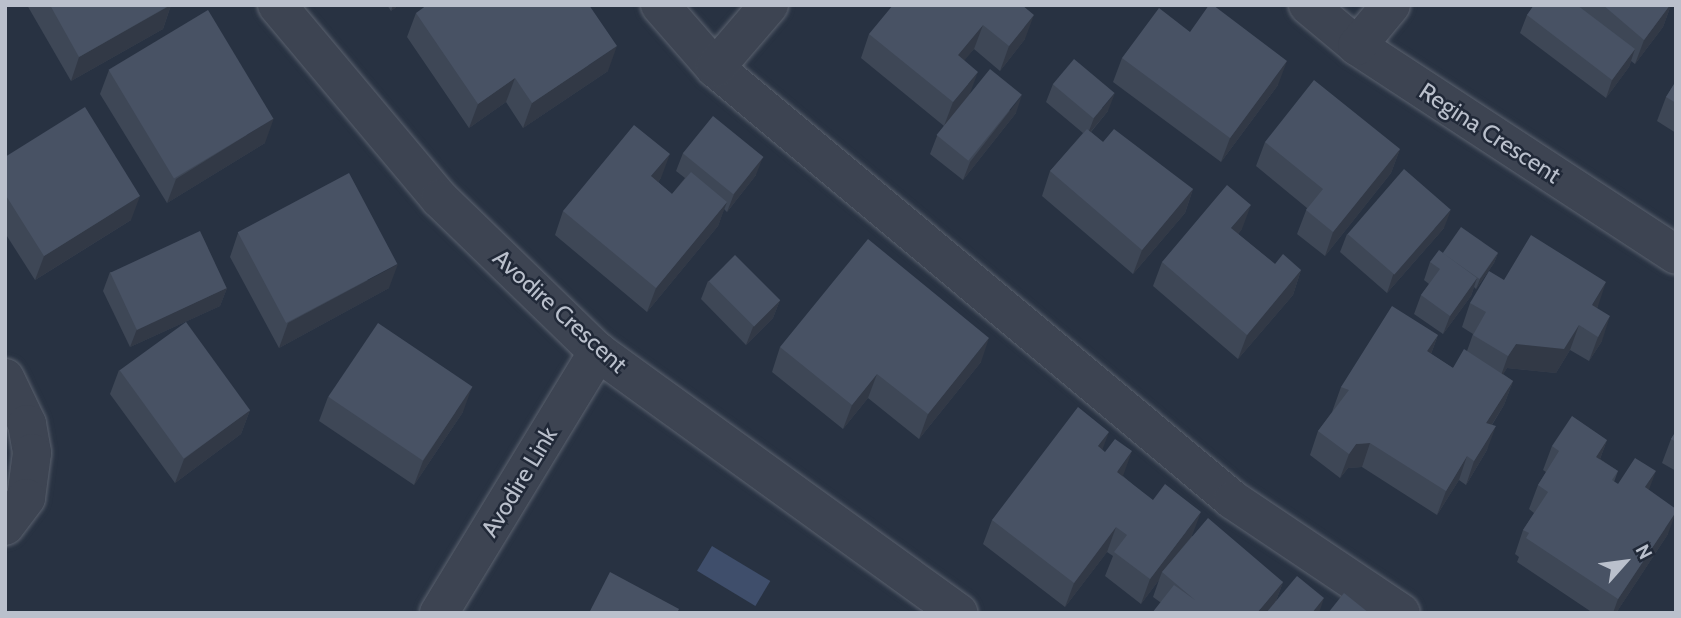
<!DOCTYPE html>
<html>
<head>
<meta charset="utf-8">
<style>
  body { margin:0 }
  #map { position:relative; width:1681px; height:618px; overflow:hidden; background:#283242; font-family:Cabin,sans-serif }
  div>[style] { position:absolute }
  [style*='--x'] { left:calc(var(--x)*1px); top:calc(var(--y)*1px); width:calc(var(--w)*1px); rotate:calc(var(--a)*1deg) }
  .water>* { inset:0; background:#3f4e6b; transform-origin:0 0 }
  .roads { filter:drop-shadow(0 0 2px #5b626f) drop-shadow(0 0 2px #5b626f) }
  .minor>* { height:38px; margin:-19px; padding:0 19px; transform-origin:19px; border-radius:19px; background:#3d4452 }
  .wall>* { inset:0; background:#3e4756 }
  .shaded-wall>* { inset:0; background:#323946 }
  .building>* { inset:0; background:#485264; transform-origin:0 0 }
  span { translate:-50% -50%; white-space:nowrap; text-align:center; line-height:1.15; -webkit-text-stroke:5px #212938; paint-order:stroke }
  .street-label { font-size:24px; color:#bac0cc }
  .frame { position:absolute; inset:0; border:7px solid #bac0cc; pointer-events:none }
  .north { position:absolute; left:1590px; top:527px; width:70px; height:70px; -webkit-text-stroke:5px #212938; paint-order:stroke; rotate:62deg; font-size:19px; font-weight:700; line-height:28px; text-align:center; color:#bac0cc }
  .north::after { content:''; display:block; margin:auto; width:24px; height:32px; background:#bac0cc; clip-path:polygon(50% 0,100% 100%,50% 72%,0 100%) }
</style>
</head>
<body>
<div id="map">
  <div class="water">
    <i style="left:712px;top:546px;width:68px;height:29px;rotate:31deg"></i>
  </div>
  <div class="roads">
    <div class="minor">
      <i style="--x:277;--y:5;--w:253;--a:50"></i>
      <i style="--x:440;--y:199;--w:220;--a:44.1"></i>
      <i style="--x:598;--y:352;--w:445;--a:35.9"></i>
      <i style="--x:660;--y:5;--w:84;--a:48.9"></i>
      <i style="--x:715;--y:68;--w:674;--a:39.83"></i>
      <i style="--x:1233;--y:500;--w:202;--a:33.9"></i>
      <i style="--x:1308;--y:5;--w:64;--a:39.9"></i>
      <i style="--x:1357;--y:46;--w:381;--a:33.2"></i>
      <i style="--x:1357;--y:46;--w:53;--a:-50.3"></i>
      <i style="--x:715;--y:68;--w:83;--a:-49.4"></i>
      <i style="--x:5;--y:378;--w:51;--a:64.4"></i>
      <i style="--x:27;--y:424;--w:29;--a:80"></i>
      <i style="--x:32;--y:453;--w:45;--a:97.6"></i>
      <i style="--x:26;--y:498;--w:35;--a:127"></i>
      <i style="--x:439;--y:613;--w:306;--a:-58.7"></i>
    </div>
  </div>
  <div class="wall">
    <i style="clip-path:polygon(27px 5px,171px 5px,163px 29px,71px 81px)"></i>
    <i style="clip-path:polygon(387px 5px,399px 5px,391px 11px)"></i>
    <i style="clip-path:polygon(1022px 5px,1025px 39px,1000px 71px,974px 49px,964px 60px,970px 94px,1016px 113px,963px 180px,930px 154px,937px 136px,944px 126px,861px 58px,869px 34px)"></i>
    <i style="clip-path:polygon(1534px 5px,1671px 5px,1663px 27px,1635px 64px,1631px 61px,1629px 67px,1606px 98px,1520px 33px,1527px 15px)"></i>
    <i style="clip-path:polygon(416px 13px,608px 71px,523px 128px,506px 102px,469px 128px,407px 37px)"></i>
    <i style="clip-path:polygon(1190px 32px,1278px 85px,1221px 162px,1113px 82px,1122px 58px)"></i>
    <i style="clip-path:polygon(109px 70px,265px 143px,167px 203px,100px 94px)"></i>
    <i style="clip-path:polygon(1676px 81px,1676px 133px,1657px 121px,1666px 97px)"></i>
    <i style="clip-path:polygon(1053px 84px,1108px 111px,1091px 132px,1103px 142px,1193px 189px,1185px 213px,1133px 274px,1042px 196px,1050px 171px,1083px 133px,1046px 102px)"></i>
    <i style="clip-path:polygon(1265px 142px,1400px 149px,1391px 173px,1325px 256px,1297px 234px,1307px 208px,1256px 166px)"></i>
    <i style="clip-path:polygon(683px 153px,756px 175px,727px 212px,724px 209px,718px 226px,647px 312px,555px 235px,563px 211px,661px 178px,658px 182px,672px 194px,685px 178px,676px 171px)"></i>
    <i style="clip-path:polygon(5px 157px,131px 220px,35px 280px,5px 233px)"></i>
    <i style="clip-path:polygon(1444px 228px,1387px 293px,1340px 252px,1347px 234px)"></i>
    <i style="clip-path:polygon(1242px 229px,1238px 234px,1275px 264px,1301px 270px,1293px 295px,1238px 359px,1153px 286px,1162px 262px)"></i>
    <i style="clip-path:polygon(238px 233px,389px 288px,279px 348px,230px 257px)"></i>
    <i style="clip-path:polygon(1443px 253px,1498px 253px,1494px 263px,1476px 289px,1474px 287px,1471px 296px,1443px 334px,1414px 314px,1421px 295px,1429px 284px,1424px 280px,1430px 262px)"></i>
    <i style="clip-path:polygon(110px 272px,227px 288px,220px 306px,130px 347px,103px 291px)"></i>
    <i style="clip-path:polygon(1504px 280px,1598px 306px,1597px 308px,1602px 341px,1589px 361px,1570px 350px,1556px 373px,1507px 368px,1503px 374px,1513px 381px,1504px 405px,1492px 425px,1487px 450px,1466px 485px,1459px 480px,1437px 515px,1362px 467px,1348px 468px,1340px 478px,1310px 455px,1318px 431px,1332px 412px,1341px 387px,1438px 335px,1431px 354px,1453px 368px,1467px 351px,1473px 334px,1462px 327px,1470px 303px)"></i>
    <i style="clip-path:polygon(708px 281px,780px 300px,773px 318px,746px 345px,701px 299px)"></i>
    <i style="clip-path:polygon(780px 347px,981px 362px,919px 439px,868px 398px,843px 429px,772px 372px)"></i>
    <i style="clip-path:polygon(119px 370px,250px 410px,241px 434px,175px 483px,110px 394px)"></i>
    <i style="clip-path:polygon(328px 397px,463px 412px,414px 485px,319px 421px)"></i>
    <i style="clip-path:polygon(1676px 431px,1676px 471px,1662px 463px,1671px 439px)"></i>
    <i style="clip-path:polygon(1607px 440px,1600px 459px,1618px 471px,1614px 482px,1618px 484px,1649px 490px,1668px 534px,1616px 613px,1593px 613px,1517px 562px,1519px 557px,1515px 554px,1523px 530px,1534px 513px,1529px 509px,1538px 485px,1546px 472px,1543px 470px,1552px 446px)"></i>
    <i style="clip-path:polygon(1102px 450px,1123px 476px,1192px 536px,1283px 582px,1276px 601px,1319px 613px,1160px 602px,1153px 597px,1159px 580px,1141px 604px,1105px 576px,1113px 556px,1107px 552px,1065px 607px,983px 544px,992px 520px)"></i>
  </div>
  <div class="shaded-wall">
    <i style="clip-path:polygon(171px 5px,163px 29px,71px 81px,79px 57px)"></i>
    <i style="clip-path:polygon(393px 5px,399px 5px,391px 11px)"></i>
    <i style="clip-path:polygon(1670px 5px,1671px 5px,1663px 27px,1635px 64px,1644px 40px)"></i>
    <i style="clip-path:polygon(1034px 15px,1025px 39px,1000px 71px,1009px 46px)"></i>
    <i style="clip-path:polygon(983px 25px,974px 49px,949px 79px,958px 55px)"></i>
    <i style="clip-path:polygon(617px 46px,608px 71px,523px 128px,532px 103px)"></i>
    <i style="clip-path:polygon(1635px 49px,1629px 67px,1606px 98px,1612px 80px)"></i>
    <i style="clip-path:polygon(1287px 61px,1278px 85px,1221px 162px,1230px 138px)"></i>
    <i style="clip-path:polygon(978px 72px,969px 96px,944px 126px,953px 102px)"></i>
    <i style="clip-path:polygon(515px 78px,506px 102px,469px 128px,478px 104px)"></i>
    <i style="clip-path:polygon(1115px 93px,1108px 111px,1087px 136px,1094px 118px)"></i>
    <i style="clip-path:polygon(1022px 95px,1016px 113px,963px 180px,970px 162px)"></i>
    <i style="clip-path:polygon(274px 118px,265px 143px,167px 203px,176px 179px)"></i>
    <i style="clip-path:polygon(1400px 149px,1391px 173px,1325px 256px,1333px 232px)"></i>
    <i style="clip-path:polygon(670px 154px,661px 178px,643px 200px,651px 176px)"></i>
    <i style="clip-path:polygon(763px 157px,756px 175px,727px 212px,734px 194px)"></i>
    <i style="clip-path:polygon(1193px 189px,1185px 213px,1133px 274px,1142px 250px)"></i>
    <i style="clip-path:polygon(140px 196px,131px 220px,35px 280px,44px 256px)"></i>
    <i style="clip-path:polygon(727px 202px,718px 226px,647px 312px,656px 288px)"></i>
    <i style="clip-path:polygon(1251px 205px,1242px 229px,1223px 252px,1231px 228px)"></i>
    <i style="clip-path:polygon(1451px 210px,1444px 228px,1387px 293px,1393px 275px)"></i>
    <i style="clip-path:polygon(1498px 253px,1494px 263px,1476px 289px,1480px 279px)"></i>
    <i style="clip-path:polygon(398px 264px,389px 288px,279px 348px,288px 323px)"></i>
    <i style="clip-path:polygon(1301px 270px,1293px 295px,1238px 359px,1247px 335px)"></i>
    <i style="clip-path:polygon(1477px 278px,1471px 296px,1443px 334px,1450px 316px)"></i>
    <i style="clip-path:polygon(1606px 282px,1598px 306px,1583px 329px,1592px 305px)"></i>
    <i style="clip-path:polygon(227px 288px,220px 306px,130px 347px,137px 329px)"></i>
    <i style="clip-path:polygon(780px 300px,773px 318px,746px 345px,753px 327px)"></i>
    <i style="clip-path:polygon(1610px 316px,1602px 341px,1589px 361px,1598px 337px)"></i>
    <i style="clip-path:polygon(1579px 325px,1570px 350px,1556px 373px,1507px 368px,1499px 381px,1508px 356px,1516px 344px)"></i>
    <i style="clip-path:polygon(1438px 335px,1429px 359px,1427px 351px)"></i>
    <i style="clip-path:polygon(989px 338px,981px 362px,919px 439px,928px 414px)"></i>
    <i style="clip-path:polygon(877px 374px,868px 398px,843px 429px,852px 405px)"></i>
    <i style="clip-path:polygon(1513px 381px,1504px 405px,1477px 448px,1486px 423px)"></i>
    <i style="clip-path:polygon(472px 387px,463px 412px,414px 485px,423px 461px)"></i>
    <i style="clip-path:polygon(250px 410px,241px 434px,175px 483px,184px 459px)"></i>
    <i style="clip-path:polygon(1496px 426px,1487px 450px,1466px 485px,1474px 461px)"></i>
    <i style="clip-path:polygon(1109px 432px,1100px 456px,1098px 446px)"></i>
    <i style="clip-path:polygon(1607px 440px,1598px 464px,1596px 457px)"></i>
    <i style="clip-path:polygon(1370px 443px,1362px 467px,1348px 468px,1340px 478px,1349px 454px,1356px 444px)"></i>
    <i style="clip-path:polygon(1132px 451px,1123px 476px,1108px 496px,1117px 472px)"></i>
    <i style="clip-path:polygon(1467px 456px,1459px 480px,1437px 515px,1446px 491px)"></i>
    <i style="clip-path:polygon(1656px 471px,1647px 495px,1645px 487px)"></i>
    <i style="clip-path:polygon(1201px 512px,1192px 536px,1162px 572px,1159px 580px,1141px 604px,1150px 579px)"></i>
    <i style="clip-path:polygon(1676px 512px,1668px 534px,1616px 613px,1613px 613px,1618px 599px)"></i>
    <i style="clip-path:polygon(1116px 527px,1107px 552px,1065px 607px,1074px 583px)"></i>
    <i style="clip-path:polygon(1283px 582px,1274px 606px,1269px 613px,1257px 613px)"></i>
    <i style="clip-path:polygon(1324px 598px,1319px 613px,1312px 613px)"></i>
  </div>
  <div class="building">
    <i style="clip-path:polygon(50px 5px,170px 5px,79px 57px)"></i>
    <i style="clip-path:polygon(427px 5px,589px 5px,617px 46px,532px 103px,515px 78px,478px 104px,416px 13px)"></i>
    <i style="clip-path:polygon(893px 5px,1022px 5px,1034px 15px,1009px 46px,983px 25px,958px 55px,978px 72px,953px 102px,869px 34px)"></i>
    <i style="clip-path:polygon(1209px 5px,1213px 5px,1287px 61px,1230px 138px,1122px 58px,1159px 8px,1190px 32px)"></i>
    <i style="clip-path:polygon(1534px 5px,1577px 5px,1635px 49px,1612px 80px,1527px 15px)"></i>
    <i style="clip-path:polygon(1603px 5px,1670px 5px,1644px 40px)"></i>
    <i style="left:208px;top:10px;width:127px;height:116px;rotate:59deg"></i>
    <i style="left:1074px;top:59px;width:53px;height:33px;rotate:40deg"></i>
    <i style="left:990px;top:69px;width:41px;height:85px;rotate:39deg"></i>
    <i style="clip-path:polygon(1314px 80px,1400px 149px,1333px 232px,1306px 210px,1323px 189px,1265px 142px)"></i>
    <i style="clip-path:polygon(1676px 81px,1676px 103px,1666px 97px)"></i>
    <i style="clip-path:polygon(85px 107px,140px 196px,44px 256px,5px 194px,5px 157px)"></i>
    <i style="left:713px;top:116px;width:65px;height:48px;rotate:39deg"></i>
    <i style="clip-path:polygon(634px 125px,670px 154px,651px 176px,672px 194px,691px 172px,727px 202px,656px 288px,563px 211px)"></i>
    <i style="clip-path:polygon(1087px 129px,1103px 142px,1114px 129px,1193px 189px,1142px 250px,1050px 171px)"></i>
    <i style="left:1404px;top:169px;width:62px;height:86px;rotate:41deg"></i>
    <i style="left:349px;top:173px;width:103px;height:126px;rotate:62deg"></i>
    <i style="clip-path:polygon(1227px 185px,1251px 205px,1231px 228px,1275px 264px,1283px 254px,1301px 270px,1247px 335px,1162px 262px)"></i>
    <i style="left:1461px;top:227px;width:45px;height:32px;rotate:35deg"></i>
    <i style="left:200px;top:231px;width:63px;height:99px;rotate:65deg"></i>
    <i style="clip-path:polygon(1531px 235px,1606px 282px,1592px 305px,1610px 316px,1598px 337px,1579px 325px,1564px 349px,1516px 344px,1508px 356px,1473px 335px,1486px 312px,1470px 303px,1489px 271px,1504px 280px)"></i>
    <i style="clip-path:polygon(868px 239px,989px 338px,928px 414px,877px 374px,852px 405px,780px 347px)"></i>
    <i style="clip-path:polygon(1439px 250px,1477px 278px,1450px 316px,1421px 295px,1440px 269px,1430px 262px)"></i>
    <i style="left:735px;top:255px;width:64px;height:37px;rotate:45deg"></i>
    <i style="clip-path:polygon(1392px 306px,1438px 335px,1427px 351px,1453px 368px,1464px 349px,1513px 381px,1486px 423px,1496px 426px,1474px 461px,1467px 456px,1446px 491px,1370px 443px,1356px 444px,1349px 454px,1318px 431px,1349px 390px,1341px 387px)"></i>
    <i style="left:186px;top:322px;width:109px;height:82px;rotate:54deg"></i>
    <i style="left:378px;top:323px;width:114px;height:89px;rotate:34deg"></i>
    <i style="clip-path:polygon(1078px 407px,1109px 432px,1098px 446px,1105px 452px,1115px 439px,1132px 451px,1117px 472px,1153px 500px,1165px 484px,1201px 512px,1150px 579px,1114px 552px,1127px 535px,1116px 527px,1074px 583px,992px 520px)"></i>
    <i style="clip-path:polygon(1572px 416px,1607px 440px,1596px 457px,1618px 471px,1612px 480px,1618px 484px,1635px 458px,1656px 471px,1645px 487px,1676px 509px,1676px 512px,1618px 599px,1526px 538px,1529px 533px,1523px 530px,1548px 492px,1538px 485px,1559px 451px,1552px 446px)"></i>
    <i style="clip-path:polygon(1676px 431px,1676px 442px,1671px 439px)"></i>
    <i style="clip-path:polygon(1208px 518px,1283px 582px,1257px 613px,1152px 613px,1174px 585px,1195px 600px,1162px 572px)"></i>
    <i style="clip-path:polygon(610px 572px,679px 609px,677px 613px,589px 613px)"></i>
    <i style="clip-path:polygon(1297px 576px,1324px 598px,1312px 613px,1266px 613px)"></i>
    <i style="clip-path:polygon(1344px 593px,1369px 613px,1328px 613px)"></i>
  </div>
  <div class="street-label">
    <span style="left:1490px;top:133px;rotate:33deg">Regina Crescent</span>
    <span style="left:560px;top:311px;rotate:42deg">Avodire Crescent</span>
    <span style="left:519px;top:482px;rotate:-59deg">Avodire Link</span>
  </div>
  <div class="frame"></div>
  <div class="north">N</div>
</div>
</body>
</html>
